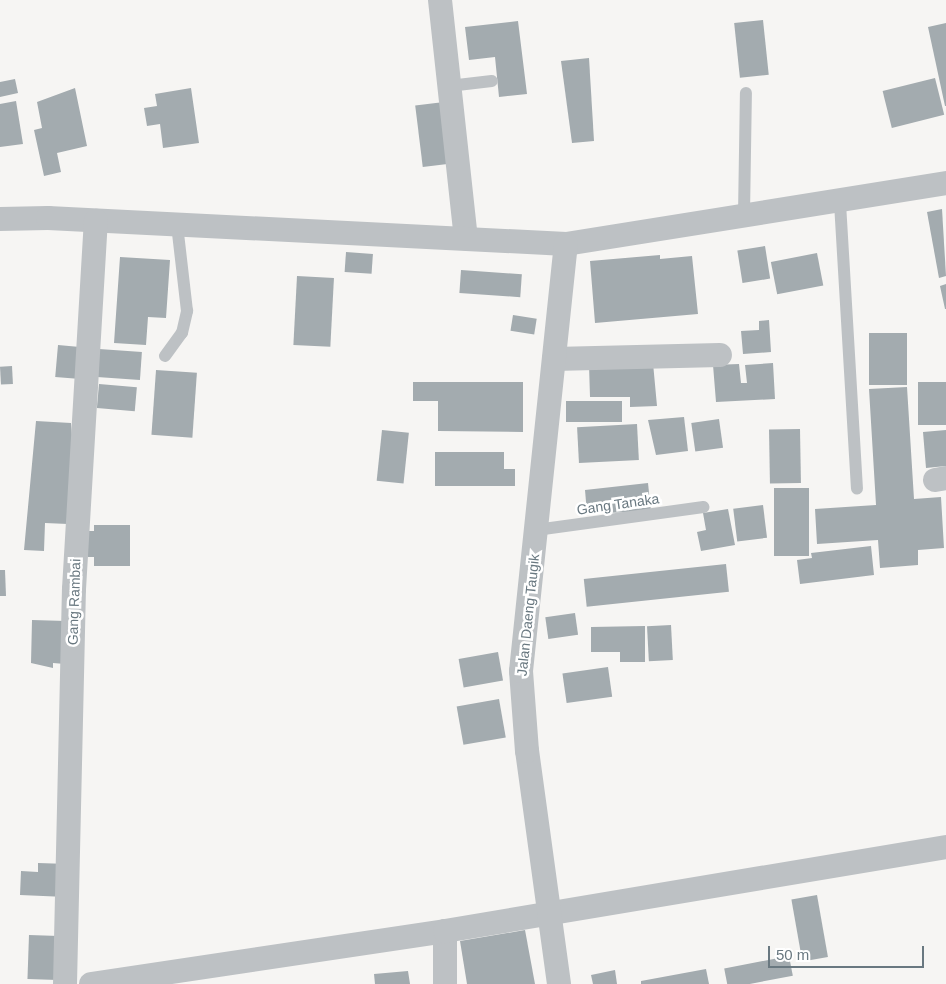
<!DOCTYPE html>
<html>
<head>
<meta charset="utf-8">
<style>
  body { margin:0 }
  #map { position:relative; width:946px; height:984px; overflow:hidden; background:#f6f5f3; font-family:Helvetica,sans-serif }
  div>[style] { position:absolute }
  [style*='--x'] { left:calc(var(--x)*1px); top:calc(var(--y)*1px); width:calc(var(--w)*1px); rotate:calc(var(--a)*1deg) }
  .building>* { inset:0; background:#a3abaf; transform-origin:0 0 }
  .lane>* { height:12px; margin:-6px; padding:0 6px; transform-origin:6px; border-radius:6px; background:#bdc1c4 }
  .street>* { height:24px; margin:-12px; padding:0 12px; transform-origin:12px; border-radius:12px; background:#bdc1c4 }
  span { translate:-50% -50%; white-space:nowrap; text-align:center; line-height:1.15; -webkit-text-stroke:5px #fff; paint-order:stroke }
  .street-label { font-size:14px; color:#697880 }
  .scale { position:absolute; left:768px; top:946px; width:156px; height:22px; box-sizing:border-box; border:2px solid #697880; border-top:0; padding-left:6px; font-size:15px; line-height:18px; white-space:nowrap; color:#697880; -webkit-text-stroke:4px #fff; paint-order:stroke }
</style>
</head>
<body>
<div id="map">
  <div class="building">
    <i style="left:763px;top:20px;width:55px;height:29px;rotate:84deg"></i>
    <i style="clip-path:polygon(518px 21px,527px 94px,499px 97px,495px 57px,469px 60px,465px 27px)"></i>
    <i style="clip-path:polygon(946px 23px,946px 106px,945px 106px,928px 27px)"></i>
    <i style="clip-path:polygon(589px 58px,594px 141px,572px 143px,561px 61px)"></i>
    <i style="left:935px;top:78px;width:38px;height:54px;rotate:76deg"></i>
    <i style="clip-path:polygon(15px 79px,18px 93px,0 97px,0 82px)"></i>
    <i style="clip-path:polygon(75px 88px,87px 146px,57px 153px,61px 172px,44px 176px,34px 130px,42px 128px,37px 102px)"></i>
    <i style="clip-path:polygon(191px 88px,199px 143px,163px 148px,160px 124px,147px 126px,144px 108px,157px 106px,155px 94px)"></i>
    <i style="clip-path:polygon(16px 101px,23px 144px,0 147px,0 104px)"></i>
    <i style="left:444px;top:102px;width:62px;height:29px;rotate:83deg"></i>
    <i style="clip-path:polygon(942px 209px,946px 276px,939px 278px,927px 212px)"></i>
    <i style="left:765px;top:246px;width:33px;height:28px;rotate:81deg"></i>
    <i style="left:346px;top:252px;width:27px;height:20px;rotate:4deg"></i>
    <i style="left:817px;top:253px;width:33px;height:47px;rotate:79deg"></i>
    <i style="clip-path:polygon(660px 255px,660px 259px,692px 256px,698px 314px,595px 323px,590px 261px)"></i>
    <i style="clip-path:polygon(120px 257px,170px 260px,166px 318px,148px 317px,146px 345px,114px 343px)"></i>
    <i style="left:461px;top:270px;width:61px;height:23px;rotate:4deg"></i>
    <i style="left:297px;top:276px;width:37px;height:69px;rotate:3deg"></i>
    <i style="clip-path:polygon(946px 284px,946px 309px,945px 309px,940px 286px)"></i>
    <i style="left:513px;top:315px;width:24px;height:16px;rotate:9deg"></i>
    <i style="clip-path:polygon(769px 320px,771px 352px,743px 354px,741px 331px,759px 330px,759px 321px)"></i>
    <i style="left:869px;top:333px;width:38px;height:52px"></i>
    <i style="left:58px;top:345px;width:22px;height:32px;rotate:5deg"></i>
    <i style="left:99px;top:349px;width:43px;height:28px;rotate:4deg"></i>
    <i style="clip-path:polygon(653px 363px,657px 406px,630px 407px,630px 397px,590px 397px,589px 365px)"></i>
    <i style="clip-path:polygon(773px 363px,775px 399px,716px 402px,713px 365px,739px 364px,741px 383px,747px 383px,745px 365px)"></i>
    <i style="left:12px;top:366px;width:18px;height:12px;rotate:87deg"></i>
    <i style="left:156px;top:370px;width:41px;height:65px;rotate:4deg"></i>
    <i style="clip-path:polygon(413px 382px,523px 382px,523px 432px,438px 431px,438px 401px,413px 401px)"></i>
    <i style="left:946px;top:382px;width:43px;height:28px;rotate:90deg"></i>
    <i style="left:99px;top:384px;width:38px;height:24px;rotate:5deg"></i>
    <i style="clip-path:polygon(907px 387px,914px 499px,941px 497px,944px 548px,918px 550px,918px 565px,880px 568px,878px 540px,817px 544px,815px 509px,876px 505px,869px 389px)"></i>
    <i style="left:566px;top:401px;width:56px;height:21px"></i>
    <i style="clip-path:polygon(684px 417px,688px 451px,656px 455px,648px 420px)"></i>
    <i style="left:719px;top:419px;width:29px;height:28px;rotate:82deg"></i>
    <i style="clip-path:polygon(36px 421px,71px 423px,73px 449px,68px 524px,45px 523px,44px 551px,24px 550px)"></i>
    <i style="left:637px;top:424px;width:36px;height:60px;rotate:87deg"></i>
    <i style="left:800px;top:429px;width:54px;height:31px;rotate:89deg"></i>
    <i style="left:382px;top:430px;width:27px;height:51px;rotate:6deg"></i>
    <i style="clip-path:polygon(946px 430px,946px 466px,926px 468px,923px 432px)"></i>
    <i style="clip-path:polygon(435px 452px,504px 452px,504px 469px,515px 469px,515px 486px,435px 486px)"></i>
    <i style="clip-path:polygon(648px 483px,651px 512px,587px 513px,585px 490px)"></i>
    <i style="left:774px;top:488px;width:35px;height:68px"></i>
    <i style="left:763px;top:505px;width:33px;height:30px;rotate:83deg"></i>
    <i style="clip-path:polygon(728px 509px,735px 545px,701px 551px,697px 532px,706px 530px,703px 513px)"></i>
    <i style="clip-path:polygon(94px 525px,130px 525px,130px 566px,94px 566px,94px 557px,88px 557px,88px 531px,94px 531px)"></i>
    <i style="clip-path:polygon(871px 546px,874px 575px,800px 584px,797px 560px,812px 558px,811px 553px)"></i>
    <i style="left:726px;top:564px;width:28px;height:143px;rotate:84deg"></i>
    <i style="clip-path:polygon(0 570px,5px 570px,6px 596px,0 596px)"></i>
    <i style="left:575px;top:613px;width:22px;height:30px;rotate:82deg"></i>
    <i style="clip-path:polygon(32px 620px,66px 621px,65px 664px,53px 663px,53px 668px,31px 663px)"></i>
    <i style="left:671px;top:625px;width:35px;height:24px;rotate:87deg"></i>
    <i style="clip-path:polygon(645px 626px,645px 662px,620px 662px,620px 652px,591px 652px,591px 627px)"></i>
    <i style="left:498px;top:652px;width:29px;height:40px;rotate:80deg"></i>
    <i style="left:608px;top:667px;width:30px;height:46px;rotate:82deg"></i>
    <i style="left:499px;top:699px;width:39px;height:43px;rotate:80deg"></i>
    <i style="clip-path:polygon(38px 863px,68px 864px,66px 897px,20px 895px,21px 871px,38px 872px)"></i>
    <i style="left:817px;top:895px;width:63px;height:26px;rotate:80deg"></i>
    <i style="clip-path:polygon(525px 930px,535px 984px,467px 984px,460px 941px)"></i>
    <i style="left:29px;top:935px;width:30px;height:44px;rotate:2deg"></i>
    <i style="left:789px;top:956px;width:20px;height:66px;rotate:79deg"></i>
    <i style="clip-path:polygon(706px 969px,709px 984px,641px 984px,641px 981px)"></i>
    <i style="clip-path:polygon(615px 970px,617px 984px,593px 984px,591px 975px)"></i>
    <i style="clip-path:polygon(408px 971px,410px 984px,375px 984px,374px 974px)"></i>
  </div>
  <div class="lane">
    <i style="--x:449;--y:86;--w:43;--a:-6.6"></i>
    <i style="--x:840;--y:203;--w:286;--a:86.6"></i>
    <i style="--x:744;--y:215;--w:122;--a:-89.1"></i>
    <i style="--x:165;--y:356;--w:29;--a:-54"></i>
    <i style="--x:182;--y:333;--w:23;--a:-77"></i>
    <i style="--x:187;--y:311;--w:87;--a:-96.6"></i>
    <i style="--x:536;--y:530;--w:169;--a:-7.8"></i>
  </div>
  <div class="street">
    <i style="--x:440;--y:0;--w:240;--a:83.8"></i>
    <i style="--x:0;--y:219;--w:48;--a:-1.2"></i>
    <i style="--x:48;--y:218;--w:519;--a:2.87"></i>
    <i style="--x:566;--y:244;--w:385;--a:-9.1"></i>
    <i style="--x:554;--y:359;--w:166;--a:-1.4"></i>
    <i style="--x:935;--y:480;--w:11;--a:-10"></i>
    <i style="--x:445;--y:931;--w:53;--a:90"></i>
    <i style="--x:65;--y:984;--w:395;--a:-88.7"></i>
    <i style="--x:74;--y:589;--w:369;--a:-86.6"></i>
    <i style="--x:91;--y:984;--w:358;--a:-8.5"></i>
    <i style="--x:445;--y:931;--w:508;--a:-9.52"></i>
    <i style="--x:559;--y:984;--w:235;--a:-97.8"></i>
    <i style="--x:527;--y:751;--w:80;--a:-94.3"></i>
    <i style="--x:521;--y:671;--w:429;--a:-84"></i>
  </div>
  <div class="street-label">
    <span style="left:618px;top:504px;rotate:-8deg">Gang Tanaka</span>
    <span style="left:74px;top:602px;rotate:-88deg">Gang Rambai</span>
    <span style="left:528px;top:615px;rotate:-84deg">Jalan Daeng Taugik</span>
  </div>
  <div class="scale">50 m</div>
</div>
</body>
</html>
